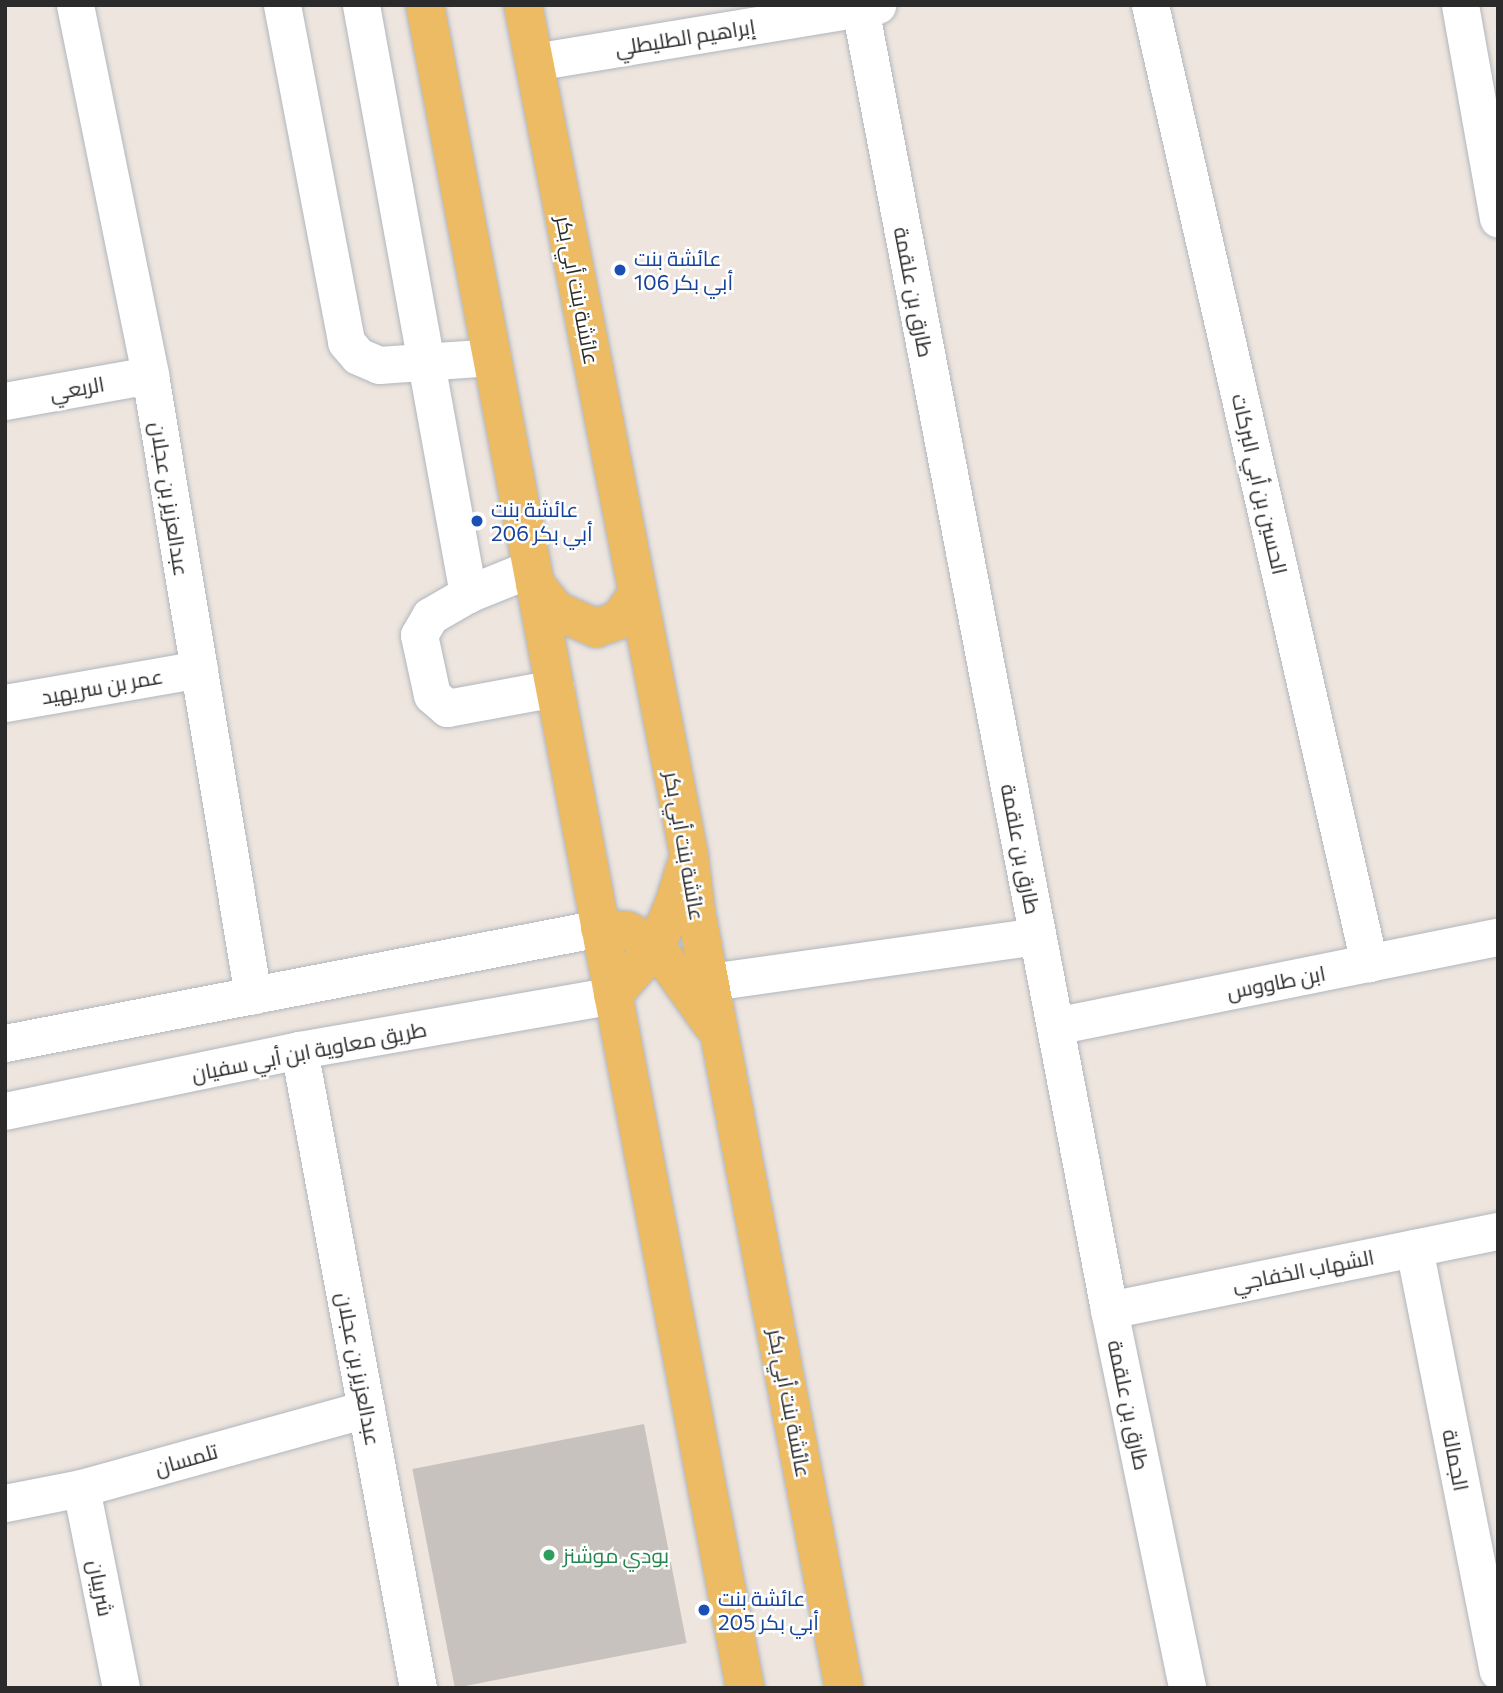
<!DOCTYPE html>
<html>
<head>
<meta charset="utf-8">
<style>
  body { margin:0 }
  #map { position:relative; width:1503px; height:1693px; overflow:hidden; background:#ede5de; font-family:Commissioner,Cairo,sans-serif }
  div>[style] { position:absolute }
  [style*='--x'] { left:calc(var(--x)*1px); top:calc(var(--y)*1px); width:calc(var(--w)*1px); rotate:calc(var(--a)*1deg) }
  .building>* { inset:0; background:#c8c2be; transform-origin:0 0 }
  .roads { filter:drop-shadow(0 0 2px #b2b6be) drop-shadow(0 0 2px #b2b6be) }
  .minor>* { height:37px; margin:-18.5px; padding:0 18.5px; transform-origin:18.5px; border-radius:18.5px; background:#fff }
  .major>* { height:38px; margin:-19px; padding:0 19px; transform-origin:19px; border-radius:19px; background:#ecbb64 }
  .dots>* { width:19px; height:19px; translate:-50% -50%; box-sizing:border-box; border:4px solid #fff; border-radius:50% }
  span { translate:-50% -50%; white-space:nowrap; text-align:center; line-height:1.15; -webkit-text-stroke:5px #fff; paint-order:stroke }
  .street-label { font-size:21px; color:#2b2b2b }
  .transit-label { font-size:21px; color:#164399 }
  .left { translate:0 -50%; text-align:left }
  .leisure-label { font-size:21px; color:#27864d }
  .frame { position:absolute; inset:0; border:7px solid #2b2b2b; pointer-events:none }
</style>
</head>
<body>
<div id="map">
  <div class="building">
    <i style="left:644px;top:1424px;width:223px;height:236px;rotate:79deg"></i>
  </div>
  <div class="roads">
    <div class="minor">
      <i style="--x:75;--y:5;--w:378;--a:78.5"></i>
      <i style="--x:150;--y:375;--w:629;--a:80.58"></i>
      <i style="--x:282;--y:5;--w:343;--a:79.2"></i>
      <i style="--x:346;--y:342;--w:18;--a:49"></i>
      <i style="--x:358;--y:356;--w:23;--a:23"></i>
      <i style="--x:379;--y:365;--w:113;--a:-4"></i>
      <i style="--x:361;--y:5;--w:599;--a:79.7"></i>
      <i style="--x:1150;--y:5;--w:983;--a:77.12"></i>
      <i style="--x:1460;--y:5;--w:217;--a:79.9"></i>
      <i style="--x:860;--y:8;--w:1326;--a:79.17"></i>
      <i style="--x:1109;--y:1310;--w:386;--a:78.3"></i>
      <i style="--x:534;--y:62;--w:348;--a:-9.4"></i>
      <i style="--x:5;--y:401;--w:147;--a:-10.2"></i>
      <i style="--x:532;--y:568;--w:69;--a:157.9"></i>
      <i style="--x:468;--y:594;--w:44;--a:149.9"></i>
      <i style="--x:430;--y:616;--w:22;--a:120"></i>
      <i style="--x:419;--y:635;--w:61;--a:77.8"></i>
      <i style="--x:432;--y:695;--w:20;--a:41"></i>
      <i style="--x:447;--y:708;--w:110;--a:-10.5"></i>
      <i style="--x:5;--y:703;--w:197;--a:-9.9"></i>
      <i style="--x:710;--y:982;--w:330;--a:-8"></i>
      <i style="--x:1055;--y:1026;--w:452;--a:-11.4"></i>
      <i style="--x:5;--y:1043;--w:606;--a:-10.94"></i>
      <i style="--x:299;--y:1050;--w:649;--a:79.43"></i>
      <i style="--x:5;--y:1111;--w:300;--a:-11.7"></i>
      <i style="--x:299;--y:1050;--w:319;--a:-9.9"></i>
      <i style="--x:1414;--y:1248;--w:431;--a:78.8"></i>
      <i style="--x:1109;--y:1310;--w:397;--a:-11.5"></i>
      <i style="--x:81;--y:1488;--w:204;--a:78.7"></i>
      <i style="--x:5;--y:1503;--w:77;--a:-11.2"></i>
      <i style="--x:81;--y:1488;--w:296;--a:-15.5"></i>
    </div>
    <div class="major">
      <i style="--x:425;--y:5;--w:1713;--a:79.23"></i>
      <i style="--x:523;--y:5;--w:866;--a:78.95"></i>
      <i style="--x:689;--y:855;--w:56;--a:82.9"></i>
      <i style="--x:696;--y:911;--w:791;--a:79.22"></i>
      <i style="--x:535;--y:584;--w:35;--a:51"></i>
      <i style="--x:557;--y:611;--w:43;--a:23.6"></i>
      <i style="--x:596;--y:628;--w:24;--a:-19"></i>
      <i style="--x:619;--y:620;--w:29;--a:-55"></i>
      <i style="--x:600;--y:928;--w:28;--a:6"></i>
      <i style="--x:628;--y:931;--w:32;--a:28"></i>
      <i style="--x:656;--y:946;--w:95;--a:54.5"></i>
      <i style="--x:613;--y:995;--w:65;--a:-48.7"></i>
      <i style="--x:656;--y:946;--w:46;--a:-66.8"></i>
      <i style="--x:674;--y:904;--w:41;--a:-72.9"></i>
    </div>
  </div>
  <div class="dots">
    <i style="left:620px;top:270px;background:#1a4fb4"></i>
    <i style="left:477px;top:521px;background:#1a4fb4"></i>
    <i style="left:549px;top:1555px;background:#2e9e5b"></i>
    <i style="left:704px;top:1610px;background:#1a4fb4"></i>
  </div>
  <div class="street-label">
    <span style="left:685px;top:37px;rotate:-9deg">إبراهيم الطليطلي</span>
    <span style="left:578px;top:290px;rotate:79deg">عائشة بنت أبي بكر</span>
    <span style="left:914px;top:292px;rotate:79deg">طارق بن علقمة</span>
    <span style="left:77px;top:388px;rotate:-10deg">الربعي</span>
    <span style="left:1260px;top:484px;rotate:77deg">الحسين بن أبي البركات</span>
    <span style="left:170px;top:499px;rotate:81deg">عبدالعزيز بن عجلان</span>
    <span style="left:102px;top:686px;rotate:-10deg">عمر بن سريهيد</span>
    <span style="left:685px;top:846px;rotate:80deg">عائشة بنت أبي بكر</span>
    <span style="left:1021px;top:849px;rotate:79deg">طارق بن علقمة</span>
    <span style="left:1276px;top:982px;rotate:-11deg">ابن طاووس</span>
    <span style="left:309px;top:1051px;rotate:-11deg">طريق معاوية ابن أبي سفيان</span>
    <span style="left:1303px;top:1270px;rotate:-11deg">الشهاب الخفاجي</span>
    <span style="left:359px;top:1369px;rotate:79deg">عبدالعزيز بن عجلان</span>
    <span style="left:790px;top:1403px;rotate:79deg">عائشة بنت أبي بكر</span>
    <span style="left:1129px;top:1405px;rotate:78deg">طارق بن علقمة</span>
    <span style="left:186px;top:1459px;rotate:-16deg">تلمسان</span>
    <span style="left:1456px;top:1460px;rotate:79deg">الجمالة</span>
    <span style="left:101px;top:1588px;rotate:79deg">شريبان</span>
  </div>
  <div class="transit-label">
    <span class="left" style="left:634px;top:270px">عائشة بنت<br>أبي بكر 106</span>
    <span class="left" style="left:491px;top:521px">عائشة بنت<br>أبي بكر 206</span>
    <span class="left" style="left:718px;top:1610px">عائشة بنت<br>أبي بكر 205</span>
  </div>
  <div class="leisure-label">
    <span class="left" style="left:563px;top:1555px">بودي موشنز</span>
  </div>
  <div class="frame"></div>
</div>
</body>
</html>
